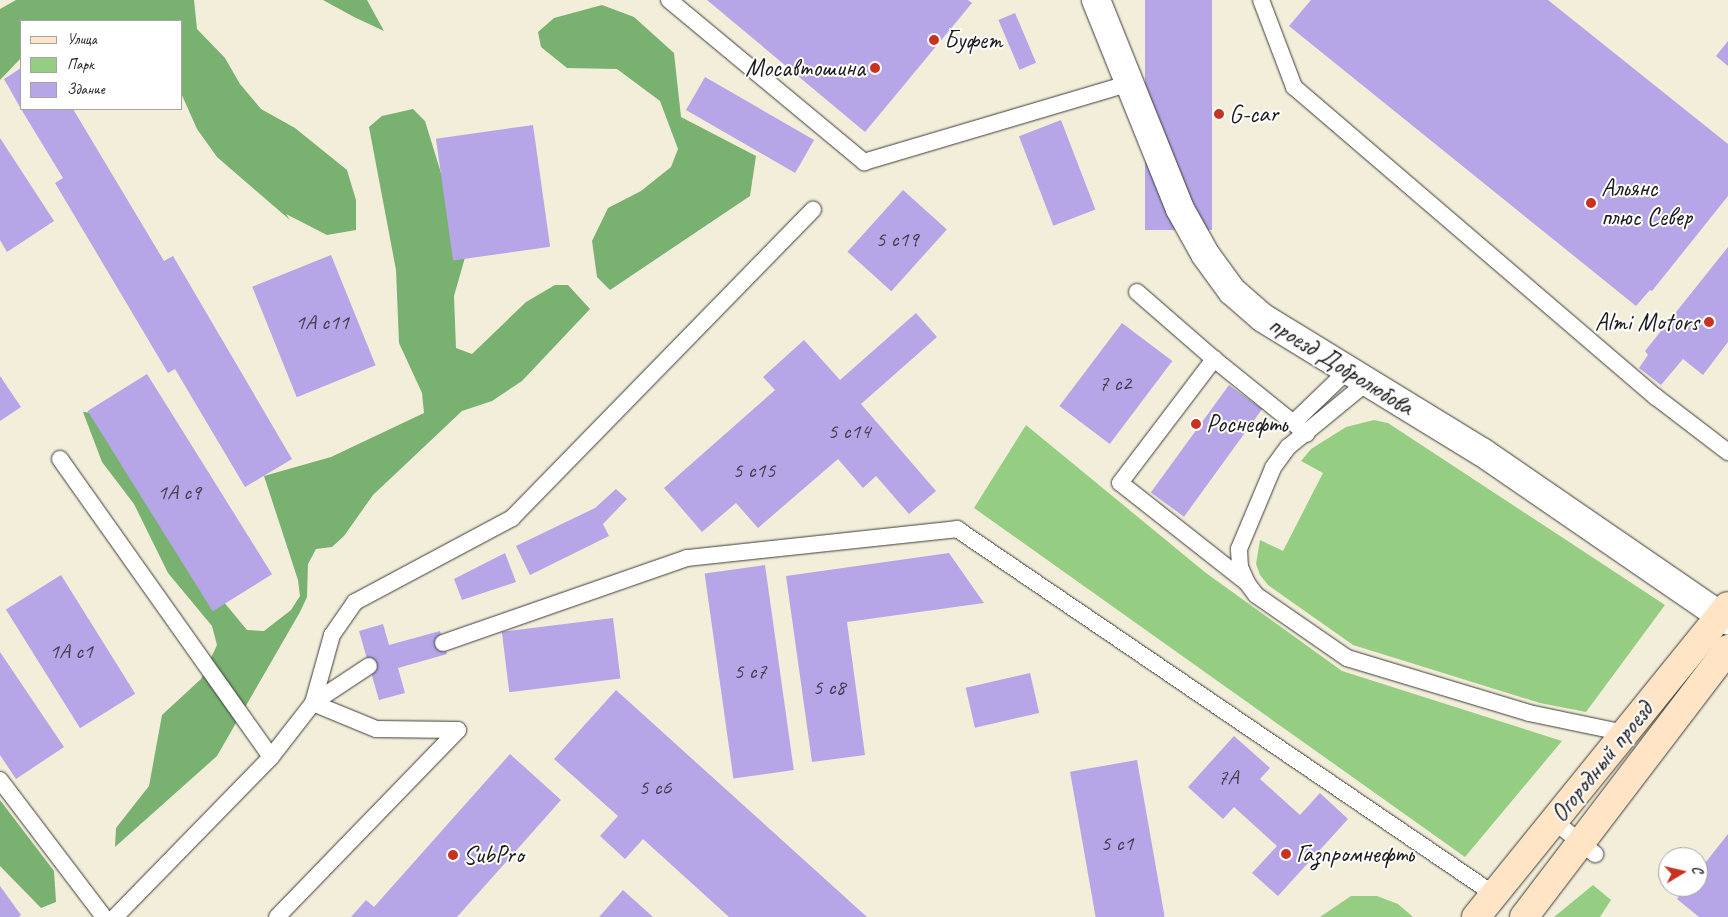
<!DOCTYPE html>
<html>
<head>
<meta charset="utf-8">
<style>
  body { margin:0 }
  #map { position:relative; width:1728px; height:917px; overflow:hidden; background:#f3eeda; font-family:Caveat,sans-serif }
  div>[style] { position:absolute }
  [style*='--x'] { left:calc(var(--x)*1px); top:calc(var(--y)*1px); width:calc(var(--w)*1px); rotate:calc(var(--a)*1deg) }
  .green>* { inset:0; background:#95ce82 }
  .forest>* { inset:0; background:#78b170 }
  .building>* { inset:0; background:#b6a5e7; transform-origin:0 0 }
  .roads { filter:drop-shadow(0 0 1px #3c3c38) drop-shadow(0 0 1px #3c3c38) }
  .service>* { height:16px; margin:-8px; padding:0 8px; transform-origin:8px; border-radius:8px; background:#fff }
  .tertiary>* { height:28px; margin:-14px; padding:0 14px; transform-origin:14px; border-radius:14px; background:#fff }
  .secondary>* { height:28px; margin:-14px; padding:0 14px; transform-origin:14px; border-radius:14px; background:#ffe4c6 }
  .dots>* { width:14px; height:14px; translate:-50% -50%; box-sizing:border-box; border:2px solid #fff; border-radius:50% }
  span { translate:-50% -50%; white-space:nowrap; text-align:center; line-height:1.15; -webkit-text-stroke:4px #fff; paint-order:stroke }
  .number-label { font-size:22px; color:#423e4f }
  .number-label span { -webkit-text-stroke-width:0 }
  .poi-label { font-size:25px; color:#1c1c1c }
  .left { translate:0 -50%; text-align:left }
  .right { translate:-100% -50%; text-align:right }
  .street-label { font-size:25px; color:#1c1c1c }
  .legend { position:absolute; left:20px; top:20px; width:162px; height:90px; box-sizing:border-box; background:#fff; border:1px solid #a4a4a4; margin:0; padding:6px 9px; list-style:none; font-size:15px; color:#1c1c1c }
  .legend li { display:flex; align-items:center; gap:10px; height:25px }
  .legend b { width:25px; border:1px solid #a4a4a4 }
  .north { position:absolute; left:1658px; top:847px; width:50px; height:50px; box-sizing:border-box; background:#fff; border:1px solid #a4a4a4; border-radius:50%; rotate:81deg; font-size:14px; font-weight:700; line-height:20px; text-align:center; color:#1c1c1c }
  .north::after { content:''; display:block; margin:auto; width:18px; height:22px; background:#c8321e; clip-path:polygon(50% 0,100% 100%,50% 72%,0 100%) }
</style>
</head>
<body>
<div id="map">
  <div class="green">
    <i style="clip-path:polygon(1374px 420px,1388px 423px,1665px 605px,1586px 712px,1540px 703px,1353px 645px,1268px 585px,1260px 575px,1256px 564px,1260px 540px,1283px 551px,1323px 473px,1301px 461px,1311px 449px,1346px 427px)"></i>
    <i style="clip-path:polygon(1026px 425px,1206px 573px,1342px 671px,1562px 741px,1465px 857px,974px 508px)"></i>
    <i style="clip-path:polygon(1593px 885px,1611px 900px,1600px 917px,1554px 917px)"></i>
    <i style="clip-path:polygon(1351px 896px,1377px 896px,1398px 904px,1413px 917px,1320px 917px)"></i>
  </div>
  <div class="forest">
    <i style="clip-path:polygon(16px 0,194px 0,197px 29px,225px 58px,240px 84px,261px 109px,295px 128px,347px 170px,356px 200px,356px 230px,327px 235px,286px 214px,290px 220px,217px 157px,197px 129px,181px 93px,181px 21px,21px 21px,21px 58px,0 80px,0 9px)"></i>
    <i style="clip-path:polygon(323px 0,367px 0,384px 31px,354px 17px)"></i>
    <i style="clip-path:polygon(602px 5px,634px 17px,674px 53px,681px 117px,756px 156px,750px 196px,610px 290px,597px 277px,592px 241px,608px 208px,641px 191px,671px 167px,678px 149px,660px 101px,617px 69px,567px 68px,541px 47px,538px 32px,554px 18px)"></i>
    <i style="clip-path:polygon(413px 109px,425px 121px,441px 173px,457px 201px,468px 247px,454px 296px,456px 348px,472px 354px,526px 302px,555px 285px,568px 285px,590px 309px,522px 381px,492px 401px,462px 411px,373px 495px,344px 536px,332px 547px,316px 549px,308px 564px,307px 597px,300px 612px,217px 756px,115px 847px,116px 828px,149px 786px,162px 715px,201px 679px,217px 645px,212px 626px,168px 573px,134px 504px,102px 462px,83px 412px,99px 413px,213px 589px,247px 630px,264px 631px,291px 610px,300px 596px,298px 580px,264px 476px,331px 457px,424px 413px,422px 393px,399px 343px,396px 270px,369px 127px,382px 116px)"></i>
    <i style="clip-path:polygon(0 800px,54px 871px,56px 902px,41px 908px,0 866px)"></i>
  </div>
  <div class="building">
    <i style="clip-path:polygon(707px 0,968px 0,972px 3px,865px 132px)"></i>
    <i style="left:1145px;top:0;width:67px;height:230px"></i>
    <i style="clip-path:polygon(1311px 0,1548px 0,1728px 144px,1728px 196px,1652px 291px,1650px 290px,1636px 306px,1289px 26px)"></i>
    <i style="left:1015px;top:13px;width:54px;height:18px;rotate:67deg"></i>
    <i style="clip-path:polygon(1728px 41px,1728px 66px,1716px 56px)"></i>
    <i style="clip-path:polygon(21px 68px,21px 109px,4px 79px)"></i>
    <i style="left:705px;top:77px;width:126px;height:38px;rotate:30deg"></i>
    <i style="clip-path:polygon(21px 109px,73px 109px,164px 261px,173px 256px,292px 459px,245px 487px,175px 369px,168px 373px,55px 183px,63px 178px)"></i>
    <i style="left:1061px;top:120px;width:96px;height:45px;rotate:69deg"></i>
    <i style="left:533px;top:125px;width:123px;height:98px;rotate:82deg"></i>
    <i style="clip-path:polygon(0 138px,54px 221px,7px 252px,0 240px)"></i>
    <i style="left:903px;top:190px;width:59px;height:83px;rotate:42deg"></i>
    <i style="clip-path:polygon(1728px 247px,1728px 342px,1703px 375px,1683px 359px,1661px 385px,1639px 368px,1648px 355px,1645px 351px)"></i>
    <i style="left:331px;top:255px;width:119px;height:85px;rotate:68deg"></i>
    <i style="clip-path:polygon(916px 313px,937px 337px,861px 404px,936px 491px,909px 514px,876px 476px,863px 488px,838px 459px,758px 528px,736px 503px,702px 532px,664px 488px,775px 390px,763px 377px,804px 340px,840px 380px)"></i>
    <i style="left:1122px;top:323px;width:63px;height:104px;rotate:37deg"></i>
    <i style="left:147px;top:374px;width:236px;height:70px;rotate:58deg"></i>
    <i style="clip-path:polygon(0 376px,21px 407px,0 421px)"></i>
    <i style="left:1229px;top:385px;width:41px;height:133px;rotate:36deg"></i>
    <i style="clip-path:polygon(616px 489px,627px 499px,603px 524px,609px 536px,530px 575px,516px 546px,595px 508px)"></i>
    <i style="clip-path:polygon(505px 553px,516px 582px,462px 600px,454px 579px)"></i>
    <i style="clip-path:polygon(949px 553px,984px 603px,847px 622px,865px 755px,812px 762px,786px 576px)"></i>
    <i style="left:765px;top:565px;width:207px;height:61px;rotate:82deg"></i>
    <i style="left:61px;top:575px;width:140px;height:65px;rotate:58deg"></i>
    <i style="left:613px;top:618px;width:61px;height:112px;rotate:83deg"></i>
    <i style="clip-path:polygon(383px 624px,389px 645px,440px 631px,447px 654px,398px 668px,405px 693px,379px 700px,359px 631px)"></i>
    <i style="clip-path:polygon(0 652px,64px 747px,16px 779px,0 755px)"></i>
    <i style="left:1030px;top:673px;width:41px;height:66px;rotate:77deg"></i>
    <i style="clip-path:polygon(616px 690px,867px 917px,729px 917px,643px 839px,625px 859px,600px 836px,618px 816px,554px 759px)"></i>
    <i style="clip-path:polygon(1234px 736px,1270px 768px,1260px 779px,1300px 815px,1320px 793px,1348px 819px,1278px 896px,1252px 873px,1277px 846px,1234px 807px,1223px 819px,1188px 787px)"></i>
    <i style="clip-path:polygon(510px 754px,561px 800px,457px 917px,351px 917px,366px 900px,374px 907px)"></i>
    <i style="left:1137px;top:760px;width:159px;height:68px;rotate:80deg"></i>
    <i style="clip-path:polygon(1728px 834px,1728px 917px,1699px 917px,1677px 899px,1686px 887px,1698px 887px,1698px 872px)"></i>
    <i style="clip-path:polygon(0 886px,21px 915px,19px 917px,0 917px)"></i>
    <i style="clip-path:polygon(623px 890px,653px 917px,599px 917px)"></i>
  </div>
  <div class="roads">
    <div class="service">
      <i style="--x:669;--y:0;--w:254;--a:39.7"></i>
      <i style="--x:864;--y:162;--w:274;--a:-16.5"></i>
      <i style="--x:1261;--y:0;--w:93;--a:69.2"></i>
      <i style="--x:1294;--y:87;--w:477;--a:40.6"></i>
      <i style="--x:1656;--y:397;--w:91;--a:37.4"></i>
      <i style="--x:1137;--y:292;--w:102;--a:41"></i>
      <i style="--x:1366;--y:383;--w:101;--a:140.6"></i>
      <i style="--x:1288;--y:447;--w:26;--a:126"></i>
      <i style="--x:1273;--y:468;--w:88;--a:112.8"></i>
      <i style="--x:1239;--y:549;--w:18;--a:87"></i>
      <i style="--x:1240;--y:567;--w:17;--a:66"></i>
      <i style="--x:1247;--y:583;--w:15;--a:53"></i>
      <i style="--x:1256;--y:595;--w:111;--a:34.7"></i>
      <i style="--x:1347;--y:658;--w:190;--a:16.8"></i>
      <i style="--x:1529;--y:713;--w:98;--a:11.8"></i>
      <i style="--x:1293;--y:423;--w:75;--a:-43.9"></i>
      <i style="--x:60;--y:459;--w:365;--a:54.7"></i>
      <i style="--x:1246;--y:582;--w:160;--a:-141.8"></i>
      <i style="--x:1120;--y:483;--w:156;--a:-52.8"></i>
      <i style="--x:1214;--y:359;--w:119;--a:38.9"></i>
      <i style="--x:443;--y:643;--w:258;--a:-19.2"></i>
      <i style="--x:687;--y:558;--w:272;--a:-6.1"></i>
      <i style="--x:957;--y:529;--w:651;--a:34.23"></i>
      <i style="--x:313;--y:703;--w:67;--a:-33.5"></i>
      <i style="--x:0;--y:780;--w:172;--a:52.8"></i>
      <i style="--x:1554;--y:821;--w:53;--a:38.8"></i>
      <i style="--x:115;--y:917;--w:223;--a:-45.7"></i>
      <i style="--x:271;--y:757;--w:68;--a:-52.1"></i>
      <i style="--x:313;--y:703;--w:71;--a:-74.4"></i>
      <i style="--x:332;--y:635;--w:40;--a:-55.1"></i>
      <i style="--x:355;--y:602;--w:178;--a:-28.1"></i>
      <i style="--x:512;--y:518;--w:431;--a:-45.7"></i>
      <i style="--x:277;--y:917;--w:260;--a:-45.9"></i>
      <i style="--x:458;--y:730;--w:82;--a:-179.3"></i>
      <i style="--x:376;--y:729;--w:68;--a:-157.6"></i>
    </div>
    <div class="tertiary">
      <i style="--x:1096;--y:0;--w:225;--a:68.1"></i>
      <i style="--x:1180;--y:209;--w:51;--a:60.9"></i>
      <i style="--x:1205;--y:254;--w:46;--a:53.9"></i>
      <i style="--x:1232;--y:291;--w:41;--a:41.1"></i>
      <i style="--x:1263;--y:318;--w:257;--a:31.5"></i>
      <i style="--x:1482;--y:452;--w:298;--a:34.5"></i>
    </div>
    <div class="secondary">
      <i style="--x:1476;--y:917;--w:400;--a:-51"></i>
      <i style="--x:1524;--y:917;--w:337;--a:-52.7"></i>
    </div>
  </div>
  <div class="dots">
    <i style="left:934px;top:40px;background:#c8321e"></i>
    <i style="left:875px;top:68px;background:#c8321e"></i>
    <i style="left:1219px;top:114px;background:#c8321e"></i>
    <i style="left:1591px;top:203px;background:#c8321e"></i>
    <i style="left:1709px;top:322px;background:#c8321e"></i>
    <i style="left:1196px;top:424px;background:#c8321e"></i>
    <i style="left:1286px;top:854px;background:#c8321e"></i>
    <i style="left:453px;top:855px;background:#c8321e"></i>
  </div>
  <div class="number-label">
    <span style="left:897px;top:240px">5 с19</span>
    <span style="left:322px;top:323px">1А с11</span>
    <span style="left:1115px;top:384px">7 c2</span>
    <span style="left:849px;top:432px">5 с14</span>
    <span style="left:754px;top:471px">5 с15</span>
    <span style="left:179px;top:493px">1А с9</span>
    <span style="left:71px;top:652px">1А с1</span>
    <span style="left:750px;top:672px">5 с7</span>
    <span style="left:829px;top:688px">5 с8</span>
    <span style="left:1228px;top:778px">7А</span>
    <span style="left:655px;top:788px">5 с6</span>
    <span style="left:1117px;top:844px">5 с1</span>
  </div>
  <div class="poi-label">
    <span class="left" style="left:944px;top:40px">Буфет</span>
    <span class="right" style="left:865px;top:68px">Мосавтошина</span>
    <span class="left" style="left:1229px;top:114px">G-car</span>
    <span class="left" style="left:1601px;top:203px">Альянс<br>плюс Север</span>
    <span class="right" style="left:1699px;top:322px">Almi Motors</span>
    <span class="left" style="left:1206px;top:424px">Роснефть</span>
    <span class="left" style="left:1296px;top:854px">Газпромнефть</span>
    <span class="left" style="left:463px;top:855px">SubPro</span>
  </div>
  <div class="street-label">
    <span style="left:1341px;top:366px;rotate:32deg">проезд Добролюбова</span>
    <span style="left:1602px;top:762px;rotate:-51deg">Огородный проезд</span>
  </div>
  <ul class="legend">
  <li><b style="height:6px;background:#ffe4c6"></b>Улица</li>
  <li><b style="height:14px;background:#95ce82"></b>Парк</li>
  <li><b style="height:14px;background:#b6a5e7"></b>Здание</li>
  </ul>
  <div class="north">С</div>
</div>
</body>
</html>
